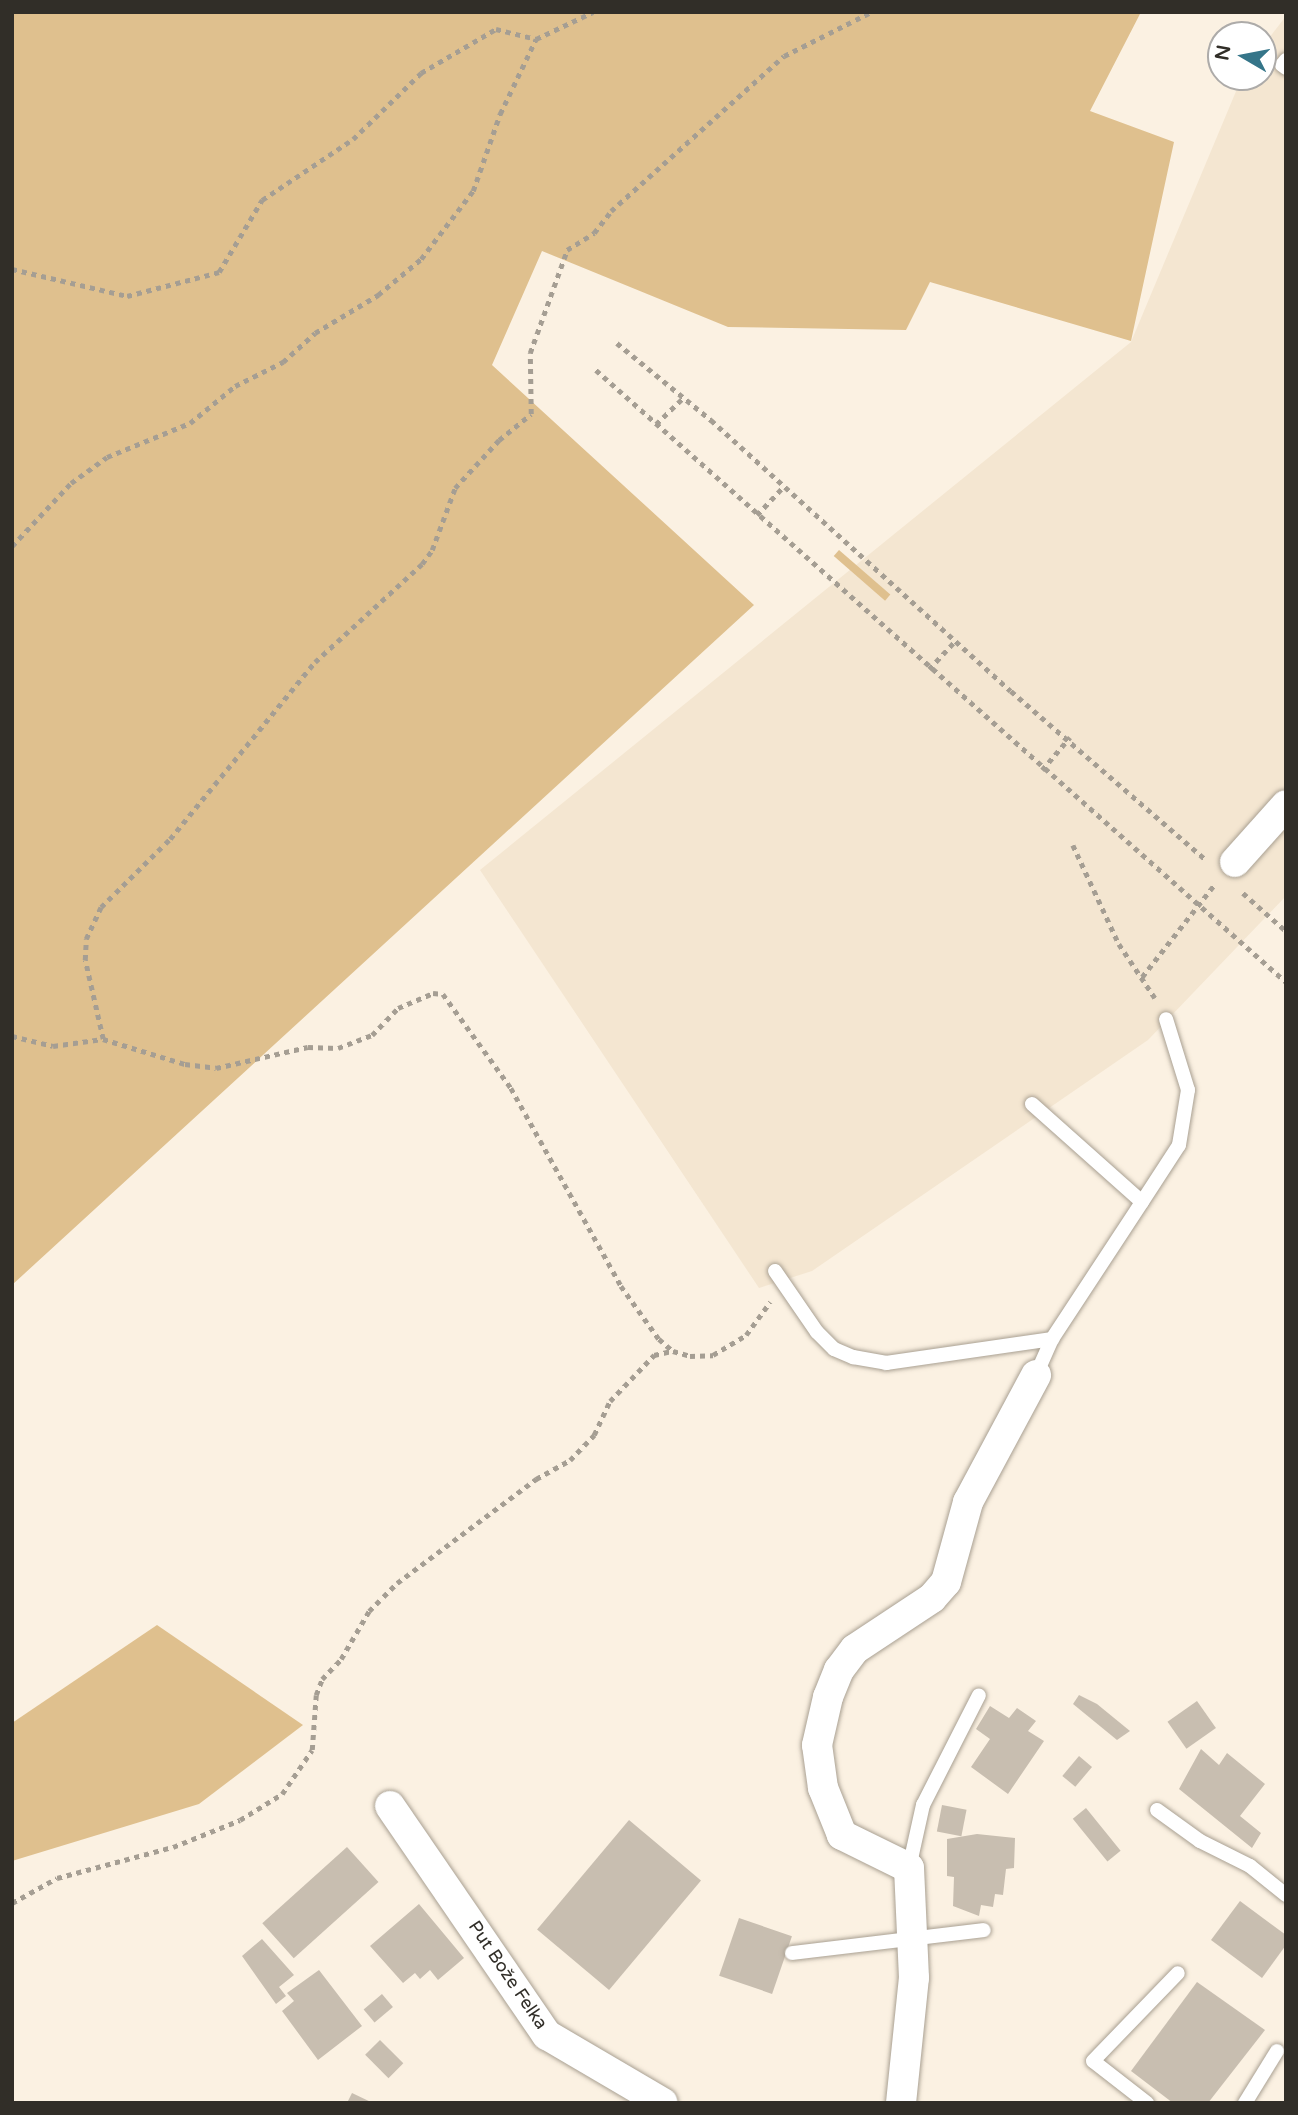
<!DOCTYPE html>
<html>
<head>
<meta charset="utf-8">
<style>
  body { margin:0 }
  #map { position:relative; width:1298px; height:2115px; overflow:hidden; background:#fbf1e2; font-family:"Varela Round",sans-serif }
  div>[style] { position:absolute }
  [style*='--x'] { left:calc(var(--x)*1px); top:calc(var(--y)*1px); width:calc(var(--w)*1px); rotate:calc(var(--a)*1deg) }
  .built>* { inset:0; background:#f4e6d1 }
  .green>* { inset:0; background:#dfc08e; transform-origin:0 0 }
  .building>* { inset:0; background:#c8beb0; transform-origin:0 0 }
  .path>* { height:4.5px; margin-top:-2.25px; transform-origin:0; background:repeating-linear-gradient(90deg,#a59e93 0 5px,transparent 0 10px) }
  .roads { filter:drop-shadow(0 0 2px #a9a092) drop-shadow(0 0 2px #a9a092) }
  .service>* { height:14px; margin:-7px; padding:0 7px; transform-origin:7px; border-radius:7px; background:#fff }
  .minor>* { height:30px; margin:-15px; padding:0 15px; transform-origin:15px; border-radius:15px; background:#fff }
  span { translate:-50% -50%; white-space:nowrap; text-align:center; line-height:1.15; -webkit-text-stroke:6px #fff; paint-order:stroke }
  .street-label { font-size:18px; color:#312e28 }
  .frame { position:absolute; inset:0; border:14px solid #312e28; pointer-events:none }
  .north { position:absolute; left:1207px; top:21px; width:70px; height:70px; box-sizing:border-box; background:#fff; border:2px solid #adaba9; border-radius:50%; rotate:280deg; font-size:19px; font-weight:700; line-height:28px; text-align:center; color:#312e28 }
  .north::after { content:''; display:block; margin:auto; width:24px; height:32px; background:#357589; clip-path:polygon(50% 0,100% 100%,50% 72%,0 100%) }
</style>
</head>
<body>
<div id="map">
  <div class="built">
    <i style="clip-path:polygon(1286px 16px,1286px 896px,1148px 1040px,812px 1271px,759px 1288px,480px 870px,1131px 342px,1242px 77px,1263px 77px,1263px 46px)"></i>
  </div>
  <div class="green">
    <i style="clip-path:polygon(12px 12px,1141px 12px,1090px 111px,1174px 142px,1131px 341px,930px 282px,906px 330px,728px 327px,542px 251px,492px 365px,754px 605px,12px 1285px)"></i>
    <i style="left:839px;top:550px;width:68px;height:8px;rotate:41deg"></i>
    <i style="clip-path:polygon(157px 1625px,303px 1725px,199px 1804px,12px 1861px,12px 1723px)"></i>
  </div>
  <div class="building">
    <i style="clip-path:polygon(1079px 1695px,1097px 1704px,1130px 1731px,1117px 1740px,1073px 1704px)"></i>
    <i style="left:1197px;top:1701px;width:33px;height:36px;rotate:55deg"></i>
    <i style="clip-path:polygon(990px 1706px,1009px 1718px,1017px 1708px,1036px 1721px,1028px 1731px,1044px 1741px,1008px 1794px,971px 1767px,990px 1739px,976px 1729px)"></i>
    <i style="clip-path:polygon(1201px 1749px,1219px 1765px,1227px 1753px,1265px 1784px,1240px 1816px,1261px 1833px,1252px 1848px,1179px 1789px)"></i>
    <i style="left:1079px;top:1756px;width:17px;height:26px;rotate:40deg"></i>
    <i style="left:942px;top:1805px;width:25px;height:27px;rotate:11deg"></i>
    <i style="left:1086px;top:1808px;width:55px;height:17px;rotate:51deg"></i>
    <i style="left:629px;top:1820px;width:94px;height:143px;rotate:40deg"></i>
    <i style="clip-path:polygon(977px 1834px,1015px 1838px,1014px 1868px,1006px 1869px,1003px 1895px,995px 1894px,993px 1907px,981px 1905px,979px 1916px,953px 1906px,954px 1877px,947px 1876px,947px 1839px)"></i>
    <i style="left:347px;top:1847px;width:47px;height:114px;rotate:48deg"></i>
    <i style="clip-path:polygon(1240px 1901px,1286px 1935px,1286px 1945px,1262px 1978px,1211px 1940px)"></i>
    <i style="clip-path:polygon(419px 1904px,464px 1958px,438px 1980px,430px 1970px,420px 1979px,415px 1973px,403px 1983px,370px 1946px)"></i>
    <i style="left:739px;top:1918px;width:56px;height:61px;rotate:19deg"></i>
    <i style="clip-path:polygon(262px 1939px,294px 1975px,279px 1987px,286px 1996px,276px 2004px,242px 1956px)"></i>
    <i style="clip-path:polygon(319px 1970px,362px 2026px,318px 2060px,282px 2011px,294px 2001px,287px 1993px)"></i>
    <i style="clip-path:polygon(1197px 1982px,1265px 2030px,1208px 2103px,1173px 2103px,1131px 2071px)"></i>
    <i style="left:382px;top:1994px;width:17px;height:24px;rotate:50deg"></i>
    <i style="left:380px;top:2040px;width:33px;height:21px;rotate:45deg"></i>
    <i style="clip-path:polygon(352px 2093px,373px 2103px,347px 2103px)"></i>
  </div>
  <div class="path">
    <i style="--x:12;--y:269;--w:118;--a:13.2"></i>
    <i style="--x:127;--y:296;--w:95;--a:-14.6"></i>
    <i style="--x:219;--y:272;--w:84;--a:-59.2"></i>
    <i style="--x:262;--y:200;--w:110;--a:-33.8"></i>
    <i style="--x:353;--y:139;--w:95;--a:-44.1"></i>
    <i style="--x:421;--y:73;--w:87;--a:-30.4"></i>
    <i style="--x:496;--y:29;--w:41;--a:14"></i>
    <i style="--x:617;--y:343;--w:122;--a:39.3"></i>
    <i style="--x:711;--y:420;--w:404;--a:42.1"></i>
    <i style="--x:1011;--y:691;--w:257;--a:40.9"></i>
    <i style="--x:596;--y:370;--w:922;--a:41.57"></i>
    <i style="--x:656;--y:424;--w:37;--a:-44"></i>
    <i style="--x:757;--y:515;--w:38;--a:-47"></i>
    <i style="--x:12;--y:546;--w:86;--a:-46.9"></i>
    <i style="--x:71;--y:483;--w:44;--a:-35.8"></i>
    <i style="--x:107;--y:457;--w:90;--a:-22.3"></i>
    <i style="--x:190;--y:423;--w:58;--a:-39.4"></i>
    <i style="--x:235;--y:386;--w:54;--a:-26.6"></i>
    <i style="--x:283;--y:362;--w:43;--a:-42.2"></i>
    <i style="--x:315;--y:333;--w:74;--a:-31.1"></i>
    <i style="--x:378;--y:295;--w:56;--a:-39.9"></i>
    <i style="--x:421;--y:259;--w:86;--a:-52.6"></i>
    <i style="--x:473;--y:191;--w:82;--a:-70.7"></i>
    <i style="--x:500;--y:114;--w:83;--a:-64.4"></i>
    <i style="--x:536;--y:39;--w:63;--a:-25.3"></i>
    <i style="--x:929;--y:669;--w:38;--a:-47"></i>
    <i style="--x:1042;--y:770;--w:43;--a:-49.7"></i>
    <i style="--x:1073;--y:845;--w:109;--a:65.1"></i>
    <i style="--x:1119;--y:944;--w:65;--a:56.3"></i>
    <i style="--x:1243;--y:893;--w:57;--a:41.5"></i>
    <i style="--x:1142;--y:977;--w:118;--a:-51.9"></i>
    <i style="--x:12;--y:1036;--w:42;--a:13.7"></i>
    <i style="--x:53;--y:1046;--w:50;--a:-8"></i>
    <i style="--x:103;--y:1039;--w:86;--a:17"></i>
    <i style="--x:185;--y:1064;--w:31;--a:7"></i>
    <i style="--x:216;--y:1068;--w:94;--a:-12.9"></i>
    <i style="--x:308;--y:1047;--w:30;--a:2"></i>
    <i style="--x:338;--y:1048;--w:36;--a:-21"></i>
    <i style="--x:372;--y:1035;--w:37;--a:-46"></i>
    <i style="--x:398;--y:1008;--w:38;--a:-23"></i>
    <i style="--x:433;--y:993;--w:10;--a:6"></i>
    <i style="--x:443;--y:994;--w:116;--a:54.1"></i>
    <i style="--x:511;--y:1088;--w:227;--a:60.9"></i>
    <i style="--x:621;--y:1286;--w:65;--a:54.4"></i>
    <i style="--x:659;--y:1339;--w:18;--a:41"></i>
    <i style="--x:673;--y:1351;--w:18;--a:16"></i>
    <i style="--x:690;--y:1356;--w:23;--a:-2"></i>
    <i style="--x:713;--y:1355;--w:39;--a:-31"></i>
    <i style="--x:746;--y:1335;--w:41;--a:-54"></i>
    <i style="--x:103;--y:1039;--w:81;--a:-102.8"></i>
    <i style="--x:85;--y:960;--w:21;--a:-87"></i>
    <i style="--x:86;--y:939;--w:35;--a:-65"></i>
    <i style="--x:101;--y:907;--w:97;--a:-44.6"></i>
    <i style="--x:170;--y:839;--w:229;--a:-50.7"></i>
    <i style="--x:315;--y:662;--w:145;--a:-42.5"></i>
    <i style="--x:422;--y:564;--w:17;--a:-54"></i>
    <i style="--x:432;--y:550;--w:66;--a:-69.6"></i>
    <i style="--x:455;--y:488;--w:65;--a:-47.5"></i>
    <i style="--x:499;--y:440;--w:41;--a:-39.1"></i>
    <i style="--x:531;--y:414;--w:61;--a:-90.9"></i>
    <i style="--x:530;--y:353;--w:109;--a:-70.2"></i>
    <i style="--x:567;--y:250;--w:32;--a:-32"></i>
    <i style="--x:594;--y:233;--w:28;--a:-52"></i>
    <i style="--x:611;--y:211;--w:232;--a:-41.9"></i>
    <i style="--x:784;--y:56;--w:97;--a:-26.8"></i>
    <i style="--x:12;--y:1903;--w:51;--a:-29.1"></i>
    <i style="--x:57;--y:1878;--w:120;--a:-15"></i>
    <i style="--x:173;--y:1847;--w:72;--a:-21.9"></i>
    <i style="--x:240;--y:1820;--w:49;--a:-31.8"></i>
    <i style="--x:282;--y:1794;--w:53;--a:-55.7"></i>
    <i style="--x:312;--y:1750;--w:55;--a:-85.8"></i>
    <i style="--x:316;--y:1695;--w:17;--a:-69"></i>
    <i style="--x:322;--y:1679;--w:28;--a:-46"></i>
    <i style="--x:341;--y:1659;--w:56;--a:-59.7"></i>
    <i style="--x:369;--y:1611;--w:40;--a:-45"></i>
    <i style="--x:397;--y:1583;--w:174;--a:-36.8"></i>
    <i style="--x:536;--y:1479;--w:39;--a:-29"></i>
    <i style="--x:570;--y:1460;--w:35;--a:-46"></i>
    <i style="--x:594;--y:1435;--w:38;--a:-65"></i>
    <i style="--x:610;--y:1401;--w:64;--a:-46.3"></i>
    <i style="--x:654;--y:1355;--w:18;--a:-13"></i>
  </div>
  <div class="roads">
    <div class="service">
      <i style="--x:1286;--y:60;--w:6;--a:129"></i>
      <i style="--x:1282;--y:65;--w:5;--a:37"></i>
      <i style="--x:1032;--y:1104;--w:147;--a:41.7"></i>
      <i style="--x:1142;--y:1202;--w:164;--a:123.3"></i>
      <i style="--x:1052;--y:1339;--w:39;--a:114"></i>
      <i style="--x:1142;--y:1202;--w:68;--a:-57"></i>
      <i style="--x:1179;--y:1145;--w:56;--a:-80.7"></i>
      <i style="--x:1188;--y:1090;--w:74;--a:-107.2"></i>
      <i style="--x:775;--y:1271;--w:74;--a:55.5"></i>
      <i style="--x:817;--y:1332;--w:24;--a:45"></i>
      <i style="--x:834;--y:1349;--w:21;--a:23"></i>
      <i style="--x:853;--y:1357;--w:34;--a:10"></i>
      <i style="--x:886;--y:1363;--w:168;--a:-8.2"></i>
      <i style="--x:1157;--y:1810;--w:53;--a:35.8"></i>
      <i style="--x:1200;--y:1841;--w:56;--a:26.6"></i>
      <i style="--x:1250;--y:1866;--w:46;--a:38.9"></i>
      <i style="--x:909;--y:1868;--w:65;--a:-77.5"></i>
      <i style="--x:923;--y:1805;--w:123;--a:-63"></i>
      <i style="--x:792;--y:1953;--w:193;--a:-6.8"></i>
      <i style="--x:1147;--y:2103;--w:68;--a:-142.1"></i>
      <i style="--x:1093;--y:2061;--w:122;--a:-46"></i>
      <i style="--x:1245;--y:2103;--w:61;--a:-58.4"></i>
    </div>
    <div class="minor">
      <i style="--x:1235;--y:862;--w:76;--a:-48.2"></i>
      <i style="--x:390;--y:1806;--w:278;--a:55.6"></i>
      <i style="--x:547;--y:2035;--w:134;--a:30.4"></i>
      <i style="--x:901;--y:2103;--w:126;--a:-84.1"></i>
      <i style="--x:914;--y:1978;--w:110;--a:-92.6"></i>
      <i style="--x:909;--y:1868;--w:75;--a:-153.8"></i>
      <i style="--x:842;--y:1835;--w:51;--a:-112"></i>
      <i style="--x:823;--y:1788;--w:43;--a:-97.9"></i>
      <i style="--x:817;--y:1745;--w:49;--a:-77.1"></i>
      <i style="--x:828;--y:1697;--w:29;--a:-68"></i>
      <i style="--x:839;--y:1670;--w:26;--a:-53"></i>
      <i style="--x:855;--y:1649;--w:92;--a:-33.5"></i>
      <i style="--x:932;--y:1598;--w:21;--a:-49"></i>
      <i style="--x:946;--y:1582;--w:83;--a:-74.6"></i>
      <i style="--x:968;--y:1502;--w:144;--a:-61.8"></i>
    </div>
  </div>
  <div class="street-label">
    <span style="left:508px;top:1975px;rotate:56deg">Put Bože Felka</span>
  </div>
  <div class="frame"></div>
  <div class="north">N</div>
</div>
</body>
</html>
